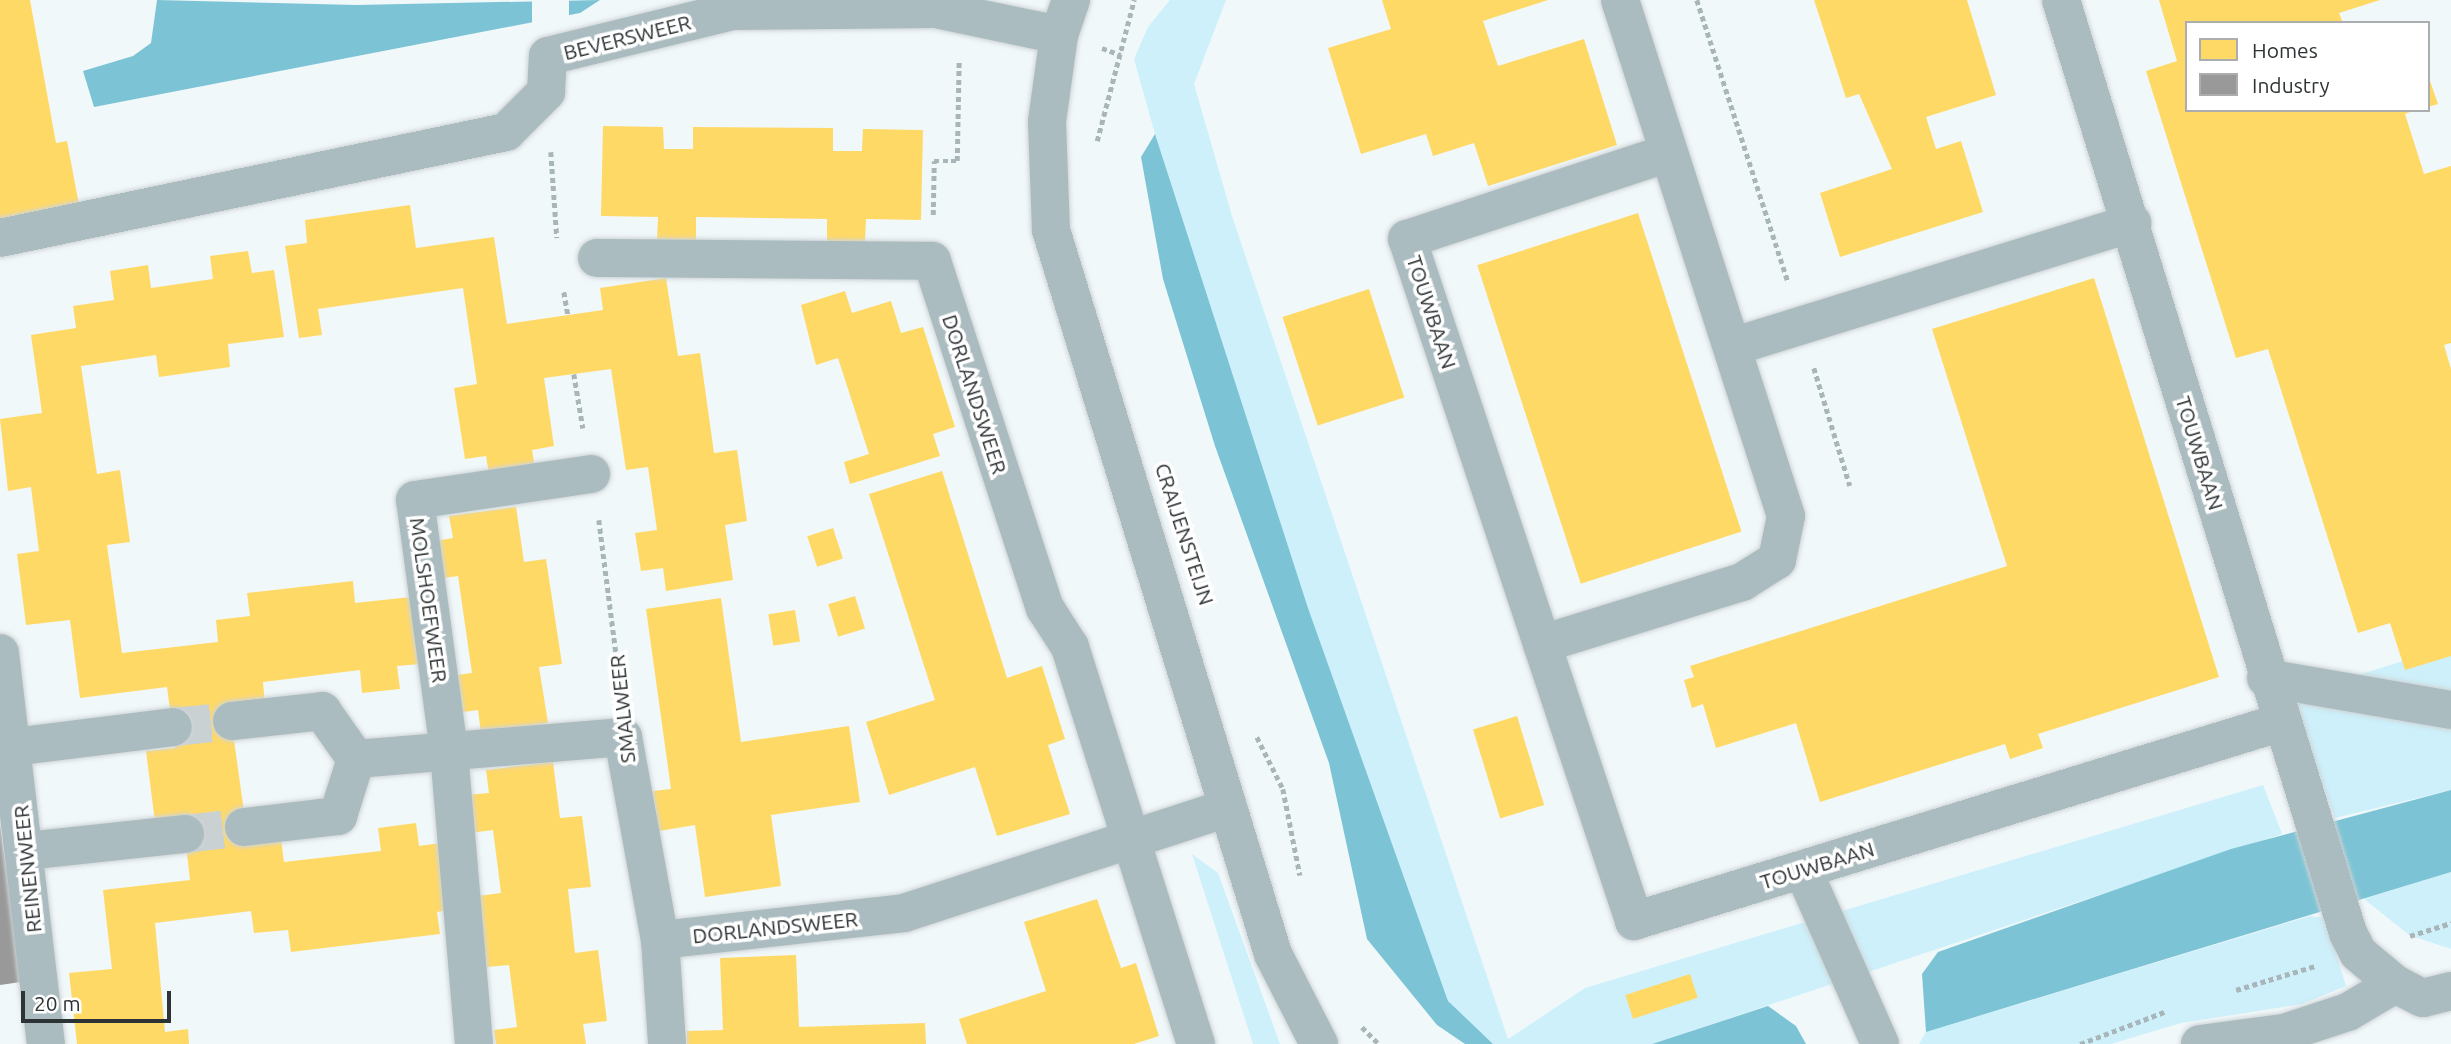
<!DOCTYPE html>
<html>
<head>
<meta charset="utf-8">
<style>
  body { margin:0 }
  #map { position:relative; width:2451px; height:1044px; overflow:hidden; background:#f1f8fa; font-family:Ubuntu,sans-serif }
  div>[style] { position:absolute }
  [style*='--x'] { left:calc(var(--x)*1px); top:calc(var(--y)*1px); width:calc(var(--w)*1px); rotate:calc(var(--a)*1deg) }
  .green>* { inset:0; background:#cdf0fa }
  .water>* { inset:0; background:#7cc4d5 }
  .pier>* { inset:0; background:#f1f8fa }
  .homes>* { inset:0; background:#ffd966; transform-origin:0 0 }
  .industry>* { inset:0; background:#999 }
  .minor-tunnel>* { height:38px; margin-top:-19px; transform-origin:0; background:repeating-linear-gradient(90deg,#cad1d3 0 38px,transparent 0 57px) }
  .path>* { height:4.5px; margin-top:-2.25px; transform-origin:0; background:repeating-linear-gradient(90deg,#a9b6b9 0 5px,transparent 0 8.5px) }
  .roads { filter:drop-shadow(0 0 2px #cfd4d6) drop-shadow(0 0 2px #cfd4d6) }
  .minor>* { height:38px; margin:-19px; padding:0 19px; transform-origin:19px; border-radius:19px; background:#abbcc0 }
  span { translate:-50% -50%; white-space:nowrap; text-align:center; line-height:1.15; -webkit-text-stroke:7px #fff; paint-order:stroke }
  .street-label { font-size:21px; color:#2e3335 }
  .legend { position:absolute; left:2185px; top:21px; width:245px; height:91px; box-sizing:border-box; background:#fff; border:2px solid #abadae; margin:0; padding:9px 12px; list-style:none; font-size:21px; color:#2e3335 }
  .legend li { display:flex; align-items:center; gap:14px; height:35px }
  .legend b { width:35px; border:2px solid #abadae }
  .scale { position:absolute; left:21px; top:991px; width:150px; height:32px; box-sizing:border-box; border:4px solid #2e3335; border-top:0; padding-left:9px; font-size:21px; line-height:24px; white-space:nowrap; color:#2e3335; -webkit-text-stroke:5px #fff; paint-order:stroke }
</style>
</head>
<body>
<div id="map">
  <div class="green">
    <i style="clip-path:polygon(1170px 0,1226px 0,1194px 84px,1232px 216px,1508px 1039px,1585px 988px,2263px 785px,2282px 834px,1652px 1044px,1493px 1044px,1471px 1027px,1448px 1001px,1308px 608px,1155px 134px,1134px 59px,1148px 27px)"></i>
    <i style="clip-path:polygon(2451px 646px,2451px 790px,2335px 818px,2291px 696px)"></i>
    <i style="clip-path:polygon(1192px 854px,1218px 873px,1280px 1044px,1253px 1044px)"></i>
    <i style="clip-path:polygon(2451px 872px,2451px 949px,2409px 935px,2364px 899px)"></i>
    <i style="clip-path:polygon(2310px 916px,2325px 918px,2346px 986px,2302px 1004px,2181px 1023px,2111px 1044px,1919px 1044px,1926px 1032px)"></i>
  </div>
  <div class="water">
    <i style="clip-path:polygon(157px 0,356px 5px,600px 0,580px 13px,94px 107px,83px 71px,133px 56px,151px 43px)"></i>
    <i style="clip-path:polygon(1155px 134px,1308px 608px,1448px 1001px,1493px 1044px,1465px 1044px,1437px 1025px,1367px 939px,1329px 763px,1215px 446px,1163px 279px,1141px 157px)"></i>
    <i style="clip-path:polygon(2451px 790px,2451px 872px,1926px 1032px,1922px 974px,1938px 952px,2231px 849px)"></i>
    <i style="clip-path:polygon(1768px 1006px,1796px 1026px,1806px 1044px,1652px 1044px)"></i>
  </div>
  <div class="pier">
    <i style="clip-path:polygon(532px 0,569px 0,569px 19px,532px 26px)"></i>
  </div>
  <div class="homes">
    <i style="clip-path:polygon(0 0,30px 0,56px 143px,67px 141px,79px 205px,0 220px)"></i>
    <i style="clip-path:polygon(1382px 0,1548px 0,1483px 21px,1498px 66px,1584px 39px,1617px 145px,1488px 186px,1474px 143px,1433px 156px,1426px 134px,1361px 154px,1328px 48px,1391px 29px)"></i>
    <i style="clip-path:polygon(1814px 0,1967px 0,1996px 95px,1926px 117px,1936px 149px,1961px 141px,1983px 212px,1840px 257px,1820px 193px,1892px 169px,1859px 94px,1846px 98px)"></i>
    <i style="clip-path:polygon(2159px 0,2380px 0,2339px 13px,2343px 23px,2187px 23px,2187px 110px,2415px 110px,2405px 114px,2424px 174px,2451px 166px,2451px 343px,2444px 345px,2451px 369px,2451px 656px,2405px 670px,2390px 623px,2358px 633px,2268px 349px,2236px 358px,2146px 71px,2177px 61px)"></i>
    <i style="clip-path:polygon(2428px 75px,2438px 104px,2428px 107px)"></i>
    <i style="clip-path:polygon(603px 126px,663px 127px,664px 149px,693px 149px,693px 127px,833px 128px,833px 151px,862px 151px,863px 129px,923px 130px,921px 220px,866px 219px,865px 242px,827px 242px,827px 219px,696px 217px,696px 240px,657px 239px,658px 217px,601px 216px)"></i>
    <i style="clip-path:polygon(410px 205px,416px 248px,494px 237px,507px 324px,603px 310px,600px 288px,666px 278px,678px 356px,700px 353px,714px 453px,737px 450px,747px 521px,725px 525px,733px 580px,666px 591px,663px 568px,641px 571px,635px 533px,657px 530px,648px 467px,626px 470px,611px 369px,544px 378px,554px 446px,532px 450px,536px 474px,490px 480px,486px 456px,465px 459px,454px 388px,477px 384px,463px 288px,318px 309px,322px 335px,299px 338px,285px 246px,307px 243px,305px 220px)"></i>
    <i style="left:1638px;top:213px;width:335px;height:169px;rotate:72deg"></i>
    <i style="clip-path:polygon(248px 251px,252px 273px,274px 270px,284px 337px,228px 344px,230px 367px,195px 372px,159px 377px,156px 355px,81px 366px,97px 474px,120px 470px,130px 542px,107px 545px,122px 653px,218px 642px,216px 620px,250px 616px,247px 593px,353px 581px,355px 603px,411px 597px,420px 664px,397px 666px,400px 689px,362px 693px,360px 670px,263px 682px,265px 705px,230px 709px,234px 740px,244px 812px,281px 840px,284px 862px,381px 851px,378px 828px,416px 823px,419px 846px,441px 843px,449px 910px,437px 912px,440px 934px,291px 952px,288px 930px,254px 933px,251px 911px,155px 923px,165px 1032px,188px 1029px,189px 1044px,77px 1044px,69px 973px,112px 969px,103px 890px,190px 880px,183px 819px,155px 822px,146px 751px,175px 748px,167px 687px,80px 698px,70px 620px,26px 625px,17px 554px,39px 551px,31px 487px,8px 491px,0 419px,42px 413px,31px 335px,76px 328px,73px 306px,114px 300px,110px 271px,148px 265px,151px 288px,213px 279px,210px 256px)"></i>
    <i style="clip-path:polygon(2094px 278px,2219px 677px,2038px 734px,2043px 748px,2010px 759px,2005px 744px,1820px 802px,1796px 723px,1716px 748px,1703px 704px,1692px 708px,1684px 680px,1694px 677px,1690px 666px,2007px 566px,1932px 329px)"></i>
    <i style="left:1369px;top:289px;width:114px;height:91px;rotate:72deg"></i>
    <i style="clip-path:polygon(845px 291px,852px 313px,891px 301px,901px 333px,923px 327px,955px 427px,933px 434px,940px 456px,850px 484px,844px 462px,869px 454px,838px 358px,816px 365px,801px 305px)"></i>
    <i style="clip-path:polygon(942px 471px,1007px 678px,1042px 666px,1065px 739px,1048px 745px,1070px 814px,997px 836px,975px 767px,889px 795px,866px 722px,935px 700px,869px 494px)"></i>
    <i style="clip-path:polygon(516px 507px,524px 562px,546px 559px,562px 664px,539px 667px,548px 723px,481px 733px,478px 710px,455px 713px,449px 676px,472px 673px,458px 576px,436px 579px,430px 542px,453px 538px,449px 516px)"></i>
    <i style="left:833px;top:528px;width:32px;height:27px;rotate:72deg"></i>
    <i style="left:855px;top:596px;width:34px;height:28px;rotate:73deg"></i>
    <i style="clip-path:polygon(721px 598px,741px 742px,849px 726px,860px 802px,771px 815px,781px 886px,705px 897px,695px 825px,659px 831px,653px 791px,671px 789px,646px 609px)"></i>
    <i style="left:795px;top:610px;width:32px;height:27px;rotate:81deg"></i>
    <i style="left:1517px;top:716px;width:93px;height:46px;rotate:73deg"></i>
    <i style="clip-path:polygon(553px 762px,560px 818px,582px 816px,591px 887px,568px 889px,575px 953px,598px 950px,607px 1021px,583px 1024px,586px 1044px,496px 1044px,494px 1030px,517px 1027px,509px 965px,487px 967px,478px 896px,501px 893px,497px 861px,493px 830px,470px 833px,466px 795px,489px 793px,486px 770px)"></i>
    <i style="clip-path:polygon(1097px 899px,1121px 968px,1136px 963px,1159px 1036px,1134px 1044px,967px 1044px,959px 1019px,1046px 991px,1024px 922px)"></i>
    <i style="clip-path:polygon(796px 955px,799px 1027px,925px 1023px,926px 1044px,687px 1044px,687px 1031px,723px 1030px,720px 958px)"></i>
    <i style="left:1690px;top:974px;width:25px;height:68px;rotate:72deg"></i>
  </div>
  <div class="industry">
    <i style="clip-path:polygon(0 824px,21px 982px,0 985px)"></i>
  </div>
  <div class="minor-tunnel">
    <i style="--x:173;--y:727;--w:59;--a:-5.8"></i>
    <i style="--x:185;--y:834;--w:59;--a:-6.8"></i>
  </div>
  <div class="path">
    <i style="--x:1697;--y:0;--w:296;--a:72.1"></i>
    <i style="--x:1102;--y:48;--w:20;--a:20"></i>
    <i style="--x:1097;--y:141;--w:146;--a:-75.3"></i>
    <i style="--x:551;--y:152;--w:86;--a:86"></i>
    <i style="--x:933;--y:215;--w:54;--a:-88.9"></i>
    <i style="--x:934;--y:161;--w:23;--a:0"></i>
    <i style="--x:957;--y:161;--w:100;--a:-88.9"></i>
    <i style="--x:564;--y:292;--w:23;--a:80"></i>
    <i style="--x:1814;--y:368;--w:123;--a:73"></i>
    <i style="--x:574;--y:374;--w:55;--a:80.5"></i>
    <i style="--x:599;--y:520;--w:173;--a:82.7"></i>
    <i style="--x:1257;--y:737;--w:58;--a:63.4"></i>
    <i style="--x:1283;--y:789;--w:88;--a:78.8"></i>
    <i style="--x:2410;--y:936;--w:43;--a:-17.6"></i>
    <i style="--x:2236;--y:990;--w:83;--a:-16.9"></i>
    <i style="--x:1362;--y:1027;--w:24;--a:45"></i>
    <i style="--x:2080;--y:1044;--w:93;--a:-20.8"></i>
  </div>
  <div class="roads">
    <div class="minor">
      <i style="--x:1071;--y:0;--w:37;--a:109"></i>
      <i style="--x:1059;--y:35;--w:88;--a:97.9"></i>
      <i style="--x:1047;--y:122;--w:108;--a:87.9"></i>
      <i style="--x:1051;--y:230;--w:757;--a:72.95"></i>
      <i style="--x:1273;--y:954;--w:101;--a:62.9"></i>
      <i style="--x:1620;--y:0;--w:542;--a:72.17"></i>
      <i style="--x:1786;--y:516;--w:45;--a:101.6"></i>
      <i style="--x:1777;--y:560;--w:41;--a:147.8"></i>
      <i style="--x:1742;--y:582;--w:209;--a:162.8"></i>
      <i style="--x:1542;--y:644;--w:427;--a:-108.4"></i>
      <i style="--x:1407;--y:239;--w:275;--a:-18.2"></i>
      <i style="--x:2061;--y:0;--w:976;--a:72.9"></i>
      <i style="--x:2348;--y:933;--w:22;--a:63"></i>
      <i style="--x:2358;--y:953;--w:48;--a:40"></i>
      <i style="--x:2395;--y:984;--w:31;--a:27"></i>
      <i style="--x:2423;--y:998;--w:29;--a:-14"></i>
      <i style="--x:0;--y:238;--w:517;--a:-11.83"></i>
      <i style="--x:506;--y:132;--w:57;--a:-45"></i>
      <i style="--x:546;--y:92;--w:36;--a:-87"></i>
      <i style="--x:548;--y:56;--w:190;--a:-13.7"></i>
      <i style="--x:733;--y:11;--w:202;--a:-0.6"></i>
      <i style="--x:935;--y:9;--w:127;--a:11.8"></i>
      <i style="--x:597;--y:258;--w:335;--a:0.5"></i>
      <i style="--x:932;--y:261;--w:365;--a:72"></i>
      <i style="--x:1045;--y:608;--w:46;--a:57.3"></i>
      <i style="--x:1070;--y:647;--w:417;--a:72.4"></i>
      <i style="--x:1735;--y:346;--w:416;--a:-17.2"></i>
      <i style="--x:1542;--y:644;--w:292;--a:71.6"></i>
      <i style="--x:1634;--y:921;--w:675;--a:-17.07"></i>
      <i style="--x:0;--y:653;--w:394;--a:83.3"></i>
      <i style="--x:2266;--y:678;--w:188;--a:9.8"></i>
      <i style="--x:232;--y:721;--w:91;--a:-6.3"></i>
      <i style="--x:322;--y:711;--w:59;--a:54.7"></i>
      <i style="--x:356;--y:759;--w:268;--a:-4.7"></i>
      <i style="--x:623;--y:737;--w:206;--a:79.7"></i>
      <i style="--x:660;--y:940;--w:104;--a:86.1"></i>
      <i style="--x:13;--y:747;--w:161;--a:-7.1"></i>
      <i style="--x:244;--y:827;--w:95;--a:-6.7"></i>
      <i style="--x:338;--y:816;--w:60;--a:-72.5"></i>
      <i style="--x:25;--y:851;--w:161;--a:-6.1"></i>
      <i style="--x:1803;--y:870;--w:190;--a:66.1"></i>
      <i style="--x:660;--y:940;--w:245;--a:-6.3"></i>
      <i style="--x:904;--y:913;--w:340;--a:-18"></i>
      <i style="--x:474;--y:1044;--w:294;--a:-94.9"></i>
      <i style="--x:449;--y:751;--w:253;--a:-97.7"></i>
      <i style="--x:415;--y:500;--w:178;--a:-8.4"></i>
      <i style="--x:2200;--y:1044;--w:85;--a:-7.5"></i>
      <i style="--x:2284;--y:1033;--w:67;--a:-18.2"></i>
      <i style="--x:2348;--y:1012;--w:55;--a:-30.8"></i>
    </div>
  </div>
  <div class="street-label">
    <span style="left:627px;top:37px;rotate:-14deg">BEVERSWEER</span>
    <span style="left:1432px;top:312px;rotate:72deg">TOUWBAAN</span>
    <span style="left:975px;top:394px;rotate:72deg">DORLANDSWEER</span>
    <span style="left:2200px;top:453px;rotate:73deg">TOUWBAAN</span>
    <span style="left:1185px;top:534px;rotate:72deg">CRAIJENSTEIJN</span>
    <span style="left:429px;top:600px;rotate:82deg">MOLSHOEFWEER</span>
    <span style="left:622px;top:709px;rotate:-96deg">SMALWEER</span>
    <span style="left:1817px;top:865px;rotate:-17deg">TOUWBAAN</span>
    <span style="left:27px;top:869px;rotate:-96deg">REINENWEER</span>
    <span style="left:775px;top:927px;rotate:-6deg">DORLANDSWEER</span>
  </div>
  <ul class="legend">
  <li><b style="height:19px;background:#ffd966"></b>Homes</li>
  <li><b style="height:19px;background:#999"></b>Industry</li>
  </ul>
  <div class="scale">20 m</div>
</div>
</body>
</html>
